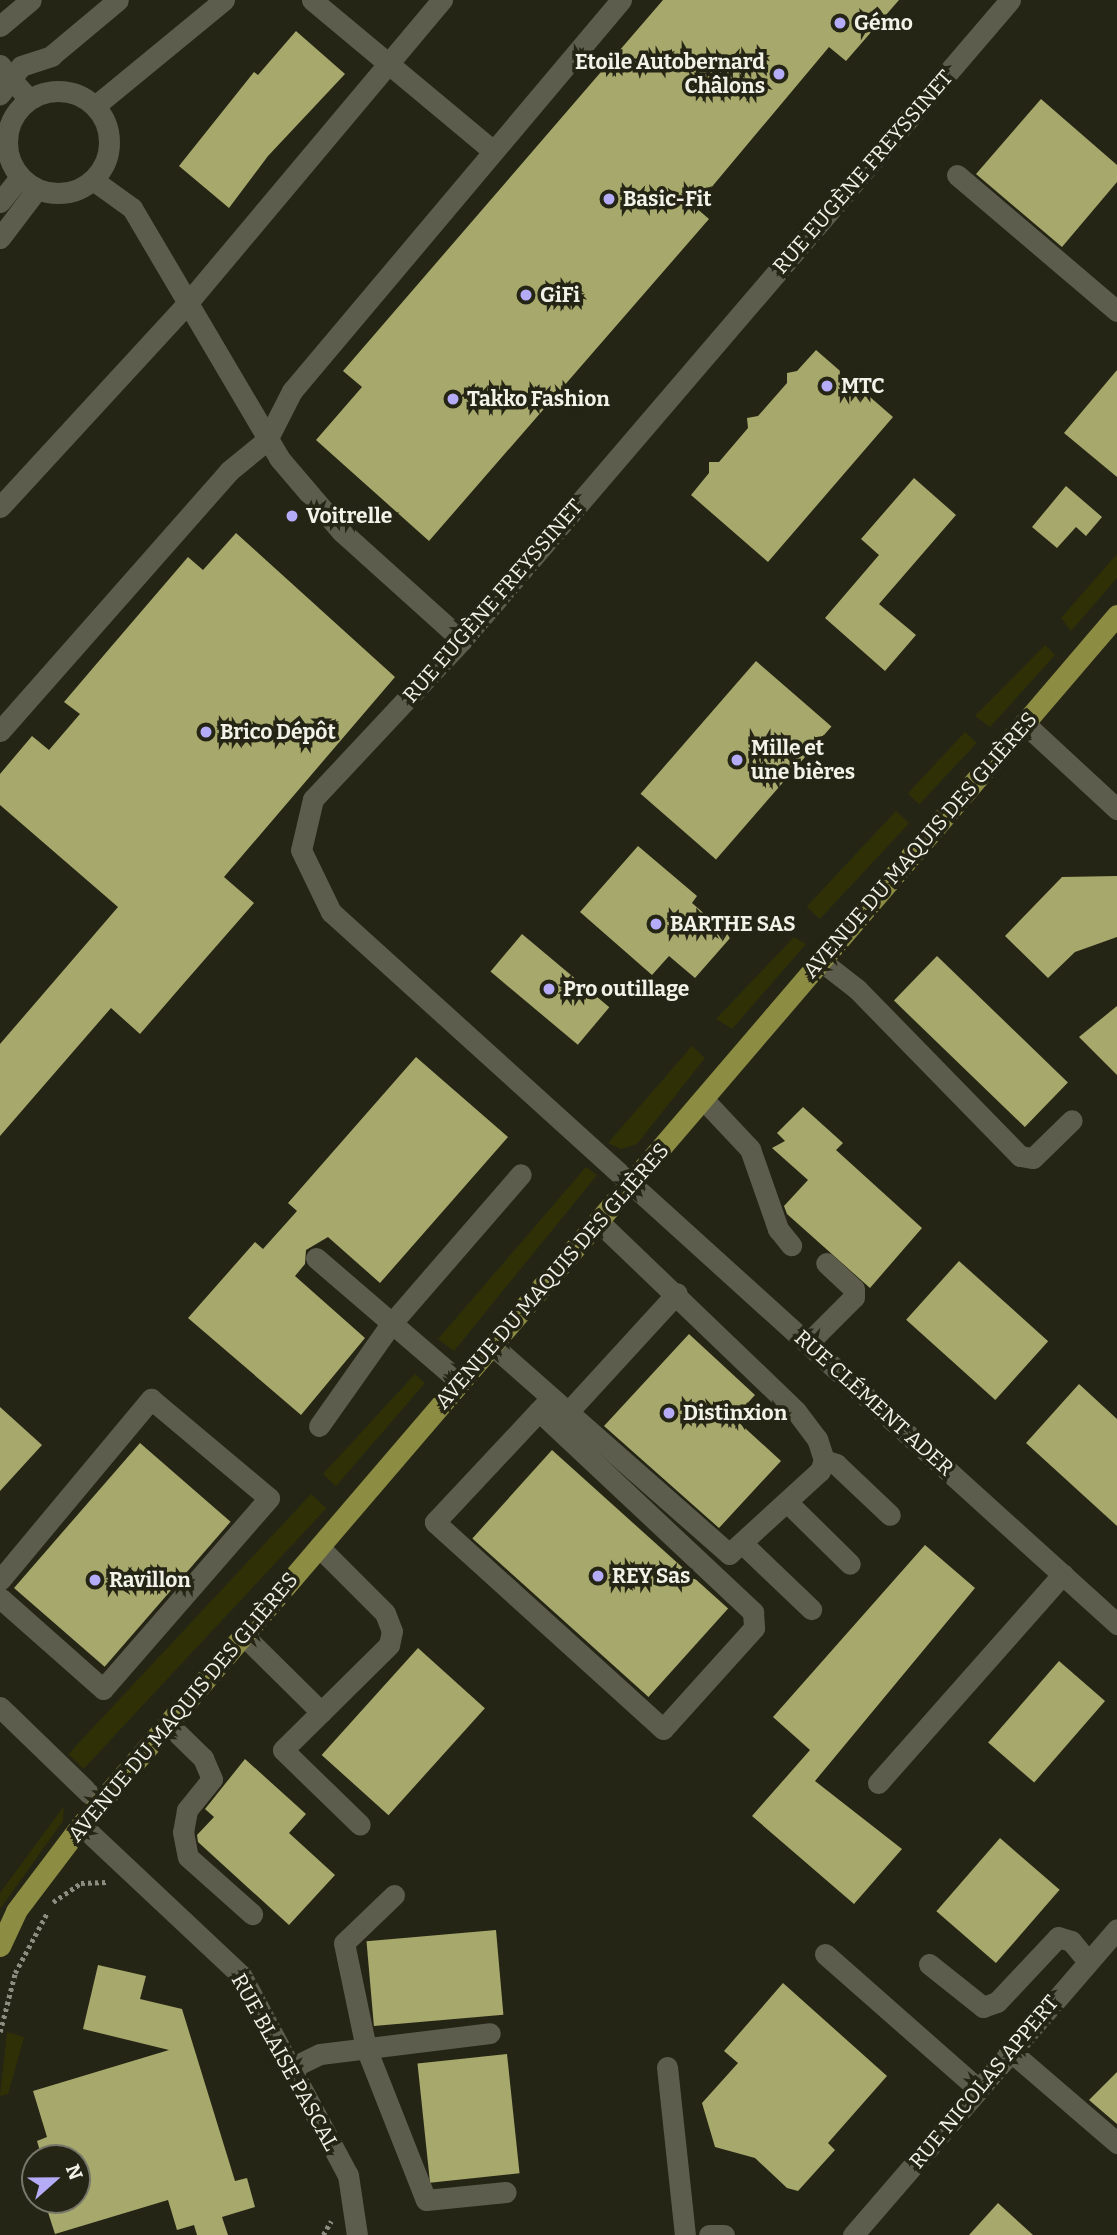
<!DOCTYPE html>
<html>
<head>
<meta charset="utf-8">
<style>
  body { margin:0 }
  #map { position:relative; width:1117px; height:2235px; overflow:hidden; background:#252516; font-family:Bitter,serif }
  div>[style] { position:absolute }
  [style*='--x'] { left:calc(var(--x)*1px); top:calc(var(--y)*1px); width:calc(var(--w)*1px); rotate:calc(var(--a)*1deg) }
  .green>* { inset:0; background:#303007; transform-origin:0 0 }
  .building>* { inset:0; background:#a7a86b; transform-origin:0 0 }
  .path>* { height:4.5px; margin-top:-2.25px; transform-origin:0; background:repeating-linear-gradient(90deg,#8c8c80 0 3.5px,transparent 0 7px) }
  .minor>* { height:21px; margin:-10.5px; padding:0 10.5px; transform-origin:10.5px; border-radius:10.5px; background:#5d5d4d }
  .minor>.ring { margin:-10.5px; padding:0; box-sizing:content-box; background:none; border:21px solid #5d5d4d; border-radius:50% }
  .major>* { height:21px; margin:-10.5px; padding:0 10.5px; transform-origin:10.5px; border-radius:10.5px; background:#8c8c43 }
  .dots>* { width:19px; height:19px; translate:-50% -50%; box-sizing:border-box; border:4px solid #252516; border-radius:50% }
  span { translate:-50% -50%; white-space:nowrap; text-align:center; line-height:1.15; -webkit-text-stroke:7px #252516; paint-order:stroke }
  .poi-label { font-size:21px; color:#f2f2e9; font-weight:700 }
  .left { translate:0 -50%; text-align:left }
  .right { translate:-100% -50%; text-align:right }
  .street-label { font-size:21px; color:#f2f2e9 }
  .north { position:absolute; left:21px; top:2144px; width:70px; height:70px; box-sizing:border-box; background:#252516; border:2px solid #77776a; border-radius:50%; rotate:69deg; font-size:19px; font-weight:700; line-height:28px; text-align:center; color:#f2f2e9 }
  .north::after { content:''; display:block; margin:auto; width:24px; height:32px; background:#b5acf8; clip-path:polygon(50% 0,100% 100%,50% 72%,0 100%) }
</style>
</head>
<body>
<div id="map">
  <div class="green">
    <i style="clip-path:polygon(1117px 554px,1117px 578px,1071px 631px,1061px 618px)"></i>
    <i style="clip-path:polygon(1045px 645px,1055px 655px,990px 727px,975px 716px)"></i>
    <i style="left:965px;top:732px;width:16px;height:84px;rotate:43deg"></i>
    <i style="left:896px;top:811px;width:18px;height:131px;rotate:43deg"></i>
    <i style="clip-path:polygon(794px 937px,806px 944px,732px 1029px,716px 1019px)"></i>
    <i style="clip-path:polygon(692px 1046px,705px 1058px,637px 1144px,621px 1149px,608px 1143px)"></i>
    <i style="clip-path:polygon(586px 1167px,597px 1175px,454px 1351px,438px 1339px)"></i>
    <i style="clip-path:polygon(415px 1374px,425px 1383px,336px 1486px,323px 1474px)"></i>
    <i style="left:311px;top:1494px;width:21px;height:356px;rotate:43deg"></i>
    <i style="clip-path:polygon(64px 1806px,63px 1821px,0 1909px,0 1893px)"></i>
    <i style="clip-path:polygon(7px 2032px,24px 2037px,8px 2094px,0 2096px)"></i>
  </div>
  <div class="building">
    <i style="clip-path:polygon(663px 0,899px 0,846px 61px,829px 47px,695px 207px,709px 219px,429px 541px,316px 440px,362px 387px,343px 371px)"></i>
    <i style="clip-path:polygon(296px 31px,345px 74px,268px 156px,229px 208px,179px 166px,254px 72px,258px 75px)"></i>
    <i style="clip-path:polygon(1041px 99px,1117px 165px,1117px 182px,1062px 247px,976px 174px)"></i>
    <i style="clip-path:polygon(816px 350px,893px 417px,768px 562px,691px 495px,709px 473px,709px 462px,719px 462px,748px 428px,747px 418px,758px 416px,787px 383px,787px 373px,797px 371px)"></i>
    <i style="clip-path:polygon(1117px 370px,1117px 477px,1064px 433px)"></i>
    <i style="clip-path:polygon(914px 478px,956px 515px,879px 604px,916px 635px,885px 671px,825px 618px,879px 555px,861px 539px)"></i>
    <i style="clip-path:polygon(1066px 486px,1102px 517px,1086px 536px,1076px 527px,1057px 548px,1032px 527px)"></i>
    <i style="clip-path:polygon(236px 533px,395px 677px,224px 877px,254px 903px,185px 982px,140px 1034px,111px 1008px,0 1136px,0 1044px,118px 907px,0 805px,0 774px,32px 736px,49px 750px,80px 714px,64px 702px,110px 648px,188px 557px,203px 570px)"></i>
    <i style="left:756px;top:661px;width:100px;height:176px;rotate:41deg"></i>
    <i style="clip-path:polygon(638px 846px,697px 896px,692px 903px,731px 937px,695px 978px,669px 956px,652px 975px,580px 912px)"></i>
    <i style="clip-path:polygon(1117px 876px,1117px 937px,1075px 952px,1048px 978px,1005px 936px,1062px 877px)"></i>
    <i style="left:522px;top:934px;width:114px;height:49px;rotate:40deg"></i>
    <i style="left:937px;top:956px;width:182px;height:62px;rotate:44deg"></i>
    <i style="clip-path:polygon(1117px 1006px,1117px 1075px,1079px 1037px)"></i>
    <i style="clip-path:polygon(416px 1057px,508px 1137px,380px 1283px,328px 1237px,306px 1250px,305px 1264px,295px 1276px,365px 1338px,301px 1415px,188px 1318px,255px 1242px,263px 1249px,297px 1211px,288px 1203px)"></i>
    <i style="clip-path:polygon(803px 1107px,843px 1143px,836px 1150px,922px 1228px,870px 1288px,787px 1214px,784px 1206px,808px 1180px,772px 1148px,785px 1141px,777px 1133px)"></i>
    <i style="left:959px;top:1261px;width:120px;height:79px;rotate:42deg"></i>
    <i style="clip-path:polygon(689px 1334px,755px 1395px,734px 1418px,781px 1461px,719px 1528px,604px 1426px)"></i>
    <i style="clip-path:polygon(1079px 1384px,1117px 1419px,1117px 1526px,1026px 1443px)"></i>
    <i style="clip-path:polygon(0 1407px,42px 1445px,0 1491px)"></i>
    <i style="left:140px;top:1443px;width:120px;height:192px;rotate:41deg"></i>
    <i style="left:552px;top:1450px;width:237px;height:119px;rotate:42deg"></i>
    <i style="clip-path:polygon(925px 1545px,975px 1588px,815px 1781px,902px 1849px,854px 1904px,752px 1816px,810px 1750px,773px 1717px)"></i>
    <i style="left:418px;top:1648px;width:90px;height:144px;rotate:42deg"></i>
    <i style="left:1059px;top:1661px;width:61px;height:108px;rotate:41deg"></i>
    <i style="clip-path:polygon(245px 1759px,306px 1814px,289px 1833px,335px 1875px,289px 1925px,198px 1842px,197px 1835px,214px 1817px,205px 1809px)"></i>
    <i style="left:1000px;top:1838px;width:79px;height:97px;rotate:41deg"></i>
    <i style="left:496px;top:1930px;width:85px;height:130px;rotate:85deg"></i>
    <i style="clip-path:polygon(98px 1965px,146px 1976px,140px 1999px,182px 2009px,235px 2181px,247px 2178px,255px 2207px,222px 2217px,228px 2235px,197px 2235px,194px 2225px,177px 2230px,168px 2200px,55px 2234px,44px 2200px,77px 2200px,77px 2158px,42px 2158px,37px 2141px,47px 2137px,33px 2091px,169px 2050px,83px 2029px)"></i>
    <i style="clip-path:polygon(783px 1983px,887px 2076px,828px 2143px,835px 2150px,798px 2191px,787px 2188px,755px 2158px,715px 2147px,702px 2103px,738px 2063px,724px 2051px)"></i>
    <i style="left:507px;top:2054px;width:120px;height:90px;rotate:84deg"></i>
    <i style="clip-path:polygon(1117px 2072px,1117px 2124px,1089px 2100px)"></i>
    <i style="clip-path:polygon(998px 2203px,1033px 2235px,969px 2235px)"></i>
  </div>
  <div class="path">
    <i style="--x:53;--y:1902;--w:34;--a:-34"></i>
    <i style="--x:81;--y:1883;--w:26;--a:-2"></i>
    <i style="--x:0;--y:2032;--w:61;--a:-75.7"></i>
    <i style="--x:15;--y:1973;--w:68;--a:-61.9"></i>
    <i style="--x:323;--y:2235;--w:16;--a:-60"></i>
  </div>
  <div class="minor">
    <i style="--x:312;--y:0;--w:236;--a:39.8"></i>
    <i style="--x:1010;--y:0;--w:843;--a:130.57"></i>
    <i style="--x:462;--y:640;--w:218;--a:133.1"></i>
    <i style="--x:313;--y:799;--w:52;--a:103.2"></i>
    <i style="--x:301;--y:850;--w:69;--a:64.2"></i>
    <i style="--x:331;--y:912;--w:1061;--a:42.17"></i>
    <i style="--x:0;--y:26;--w:40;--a:-40"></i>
    <i style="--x:0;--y:65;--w:18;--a:52"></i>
    <i style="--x:11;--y:79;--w:19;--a:126"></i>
    <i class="ring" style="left:7px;top:91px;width:81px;height:81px"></i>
    <i style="--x:29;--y:99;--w:27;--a:-132"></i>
    <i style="--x:11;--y:79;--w:16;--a:-52"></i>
    <i style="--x:21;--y:66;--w:32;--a:-18"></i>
    <i style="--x:51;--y:56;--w:87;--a:-39.9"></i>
    <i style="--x:95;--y:106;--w:167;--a:-39.4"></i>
    <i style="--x:957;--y:175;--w:210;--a:40.4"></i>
    <i style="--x:93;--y:180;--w:48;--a:35.7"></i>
    <i style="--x:132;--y:208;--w:290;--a:59.5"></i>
    <i style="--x:279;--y:458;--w:97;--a:49.6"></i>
    <i style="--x:342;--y:532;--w:161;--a:42"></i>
    <i style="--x:0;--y:202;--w:32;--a:-51"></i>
    <i style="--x:0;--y:238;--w:61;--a:-52.9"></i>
    <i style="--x:0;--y:507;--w:273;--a:-47.4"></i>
    <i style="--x:185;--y:306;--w:400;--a:-50"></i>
    <i style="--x:1024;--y:723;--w:127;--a:42.8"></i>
    <i style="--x:0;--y:731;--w:346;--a:-48.6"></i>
    <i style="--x:229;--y:471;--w:49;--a:-39.2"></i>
    <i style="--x:267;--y:440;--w:55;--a:-63"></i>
    <i style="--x:292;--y:391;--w:511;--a:-49.92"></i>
    <i style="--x:821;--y:961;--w:46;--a:37.9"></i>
    <i style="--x:857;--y:989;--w:233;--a:45.7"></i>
    <i style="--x:1020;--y:1156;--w:13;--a:9"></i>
    <i style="--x:1033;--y:1158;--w:54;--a:-44.3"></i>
    <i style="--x:703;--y:1099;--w:69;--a:46.8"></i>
    <i style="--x:750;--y:1149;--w:85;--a:70.7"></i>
    <i style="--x:778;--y:1229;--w:21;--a:51"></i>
    <i style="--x:316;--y:1258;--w:190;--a:40.7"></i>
    <i style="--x:808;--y:1343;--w:65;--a:-45"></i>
    <i style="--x:854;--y:1297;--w:8;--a:-90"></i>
    <i style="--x:854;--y:1289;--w:38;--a:-137"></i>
    <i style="--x:492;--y:1345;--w:316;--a:41.4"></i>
    <i style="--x:729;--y:1554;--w:123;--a:-42.4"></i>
    <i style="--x:820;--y:1471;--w:12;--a:-70"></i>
    <i style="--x:824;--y:1460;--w:22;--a:-108"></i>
    <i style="--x:817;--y:1439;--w:35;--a:-127"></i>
    <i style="--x:796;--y:1411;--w:274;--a:-136.2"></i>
    <i style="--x:539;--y:1411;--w:294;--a:43.2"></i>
    <i style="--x:753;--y:1612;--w:16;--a:86"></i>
    <i style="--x:754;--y:1628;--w:136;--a:132"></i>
    <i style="--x:663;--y:1729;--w:308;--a:-137.8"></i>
    <i style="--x:435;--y:1522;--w:152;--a:-46.9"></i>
    <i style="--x:539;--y:1411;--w:18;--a:-47"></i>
    <i style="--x:568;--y:1412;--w:161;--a:-47.5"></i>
    <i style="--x:319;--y:1426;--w:125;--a:-54.8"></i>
    <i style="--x:391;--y:1324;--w:198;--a:-49.1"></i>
    <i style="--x:824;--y:1460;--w:13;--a:18"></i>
    <i style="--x:836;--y:1464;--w:74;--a:43.4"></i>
    <i style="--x:787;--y:1502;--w:88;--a:44.5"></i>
    <i style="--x:744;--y:1545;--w:93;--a:43.7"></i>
    <i style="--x:319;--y:1547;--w:93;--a:45"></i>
    <i style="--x:385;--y:1613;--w:19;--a:69"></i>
    <i style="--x:392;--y:1631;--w:14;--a:102"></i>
    <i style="--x:389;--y:1645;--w:149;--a:135.3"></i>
    <i style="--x:283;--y:1750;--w:107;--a:44.2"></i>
    <i style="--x:0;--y:1580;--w:236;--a:-50.2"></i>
    <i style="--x:151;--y:1399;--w:154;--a:40"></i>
    <i style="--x:269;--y:1498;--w:253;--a:131"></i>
    <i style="--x:103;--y:1689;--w:137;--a:-138.5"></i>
    <i style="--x:243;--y:1635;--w:110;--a:44.6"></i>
    <i style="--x:0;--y:1707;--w:138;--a:44.1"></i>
    <i style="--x:168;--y:1724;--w:49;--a:44.2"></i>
    <i style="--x:203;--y:1758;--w:23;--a:67"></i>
    <i style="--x:212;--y:1779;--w:40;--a:129"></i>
    <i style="--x:187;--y:1810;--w:22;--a:100"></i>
    <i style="--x:183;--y:1832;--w:25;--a:79"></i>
    <i style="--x:188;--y:1857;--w:86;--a:41.7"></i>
    <i style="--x:878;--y:1783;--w:279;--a:-48.5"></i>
    <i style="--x:81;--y:1825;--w:219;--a:43.2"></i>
    <i style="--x:241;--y:1975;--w:227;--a:61.9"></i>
    <i style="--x:348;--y:2175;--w:61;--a:81.5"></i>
    <i style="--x:394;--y:1895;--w:69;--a:136.2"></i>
    <i style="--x:344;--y:1943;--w:107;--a:78.2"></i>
    <i style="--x:366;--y:2048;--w:163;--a:68.5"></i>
    <i style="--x:426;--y:2200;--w:80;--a:-5.7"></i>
    <i style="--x:825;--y:1954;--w:203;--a:41.4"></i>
    <i style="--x:929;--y:1964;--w:69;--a:38.5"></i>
    <i style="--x:983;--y:2007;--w:15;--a:-20"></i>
    <i style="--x:997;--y:2002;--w:89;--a:-46.8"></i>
    <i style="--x:1058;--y:1937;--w:14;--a:17"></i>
    <i style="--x:1071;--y:1941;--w:26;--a:50"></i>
    <i style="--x:1009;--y:2050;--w:143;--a:40.7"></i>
    <i style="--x:667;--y:2067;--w:169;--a:83.9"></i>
    <i style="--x:291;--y:2068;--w:32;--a:-26"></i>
    <i style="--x:320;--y:2054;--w:171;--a:-7"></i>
    <i style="--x:709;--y:2235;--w:15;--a:0"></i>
    <i style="--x:853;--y:2235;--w:404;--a:-49.2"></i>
  </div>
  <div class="major">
    <i style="--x:0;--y:1946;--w:38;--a:-65"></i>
    <i style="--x:16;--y:1911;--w:108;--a:-52.9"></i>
    <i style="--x:81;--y:1825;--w:1593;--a:-49.43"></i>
  </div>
  <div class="dots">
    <i style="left:840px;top:23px;background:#b5acf8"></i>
    <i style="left:779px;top:74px;background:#b5acf8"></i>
    <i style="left:609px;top:199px;background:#b5acf8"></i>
    <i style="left:526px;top:295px;background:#b5acf8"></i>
    <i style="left:827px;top:386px;background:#b5acf8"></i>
    <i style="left:453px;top:399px;background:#b5acf8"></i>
    <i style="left:292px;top:516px;background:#b5acf8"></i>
    <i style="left:206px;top:732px;background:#b5acf8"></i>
    <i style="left:737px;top:760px;background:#b5acf8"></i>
    <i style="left:656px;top:924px;background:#b5acf8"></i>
    <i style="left:549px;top:989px;background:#b5acf8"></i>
    <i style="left:669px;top:1413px;background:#b5acf8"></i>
    <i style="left:598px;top:1576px;background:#b5acf8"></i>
    <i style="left:95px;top:1580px;background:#b5acf8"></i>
  </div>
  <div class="poi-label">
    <span class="left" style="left:854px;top:23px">Gémo</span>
    <span class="right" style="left:765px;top:74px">Etoile Autobernard<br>Châlons</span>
    <span class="left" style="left:623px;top:199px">Basic-Fit</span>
    <span class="left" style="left:540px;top:295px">GiFi</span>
    <span class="left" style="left:841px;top:386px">MTC</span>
    <span class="left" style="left:467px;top:399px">Takko Fashion</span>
    <span class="left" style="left:306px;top:516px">Voitrelle</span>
    <span class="left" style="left:220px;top:732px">Brico Dépôt</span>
    <span class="left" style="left:751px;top:760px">Mille et<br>une bières</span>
    <span class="left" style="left:670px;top:924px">BARTHE SAS</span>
    <span class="left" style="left:563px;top:989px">Pro outillage</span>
    <span class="left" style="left:683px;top:1413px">Distinxion</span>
    <span class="left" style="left:612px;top:1576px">REY Sas</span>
    <span class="left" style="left:109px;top:1580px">Ravillon</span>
  </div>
  <div class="street-label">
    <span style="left:863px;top:172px;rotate:-49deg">RUE EUGÈNE FREYSSINET</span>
    <span style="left:493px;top:601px;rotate:-49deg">RUE EUGÈNE FREYSSINET</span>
    <span style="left:920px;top:845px;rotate:-49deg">AVENUE DU MAQUIS DES GLIÈRES</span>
    <span style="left:552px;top:1276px;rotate:-49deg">AVENUE DU MAQUIS DES GLIÈRES</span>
    <span style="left:874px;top:1403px;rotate:42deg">RUE CLÉMENT ADER</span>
    <span style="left:183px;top:1707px;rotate:-50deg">AVENUE DU MAQUIS DES GLIÈRES</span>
    <span style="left:285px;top:2062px;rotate:61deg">RUE BLAISE PASCAL</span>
    <span style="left:984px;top:2082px;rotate:-50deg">RUE NICOLAS APPERT</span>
  </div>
  <div class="north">N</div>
</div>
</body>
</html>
